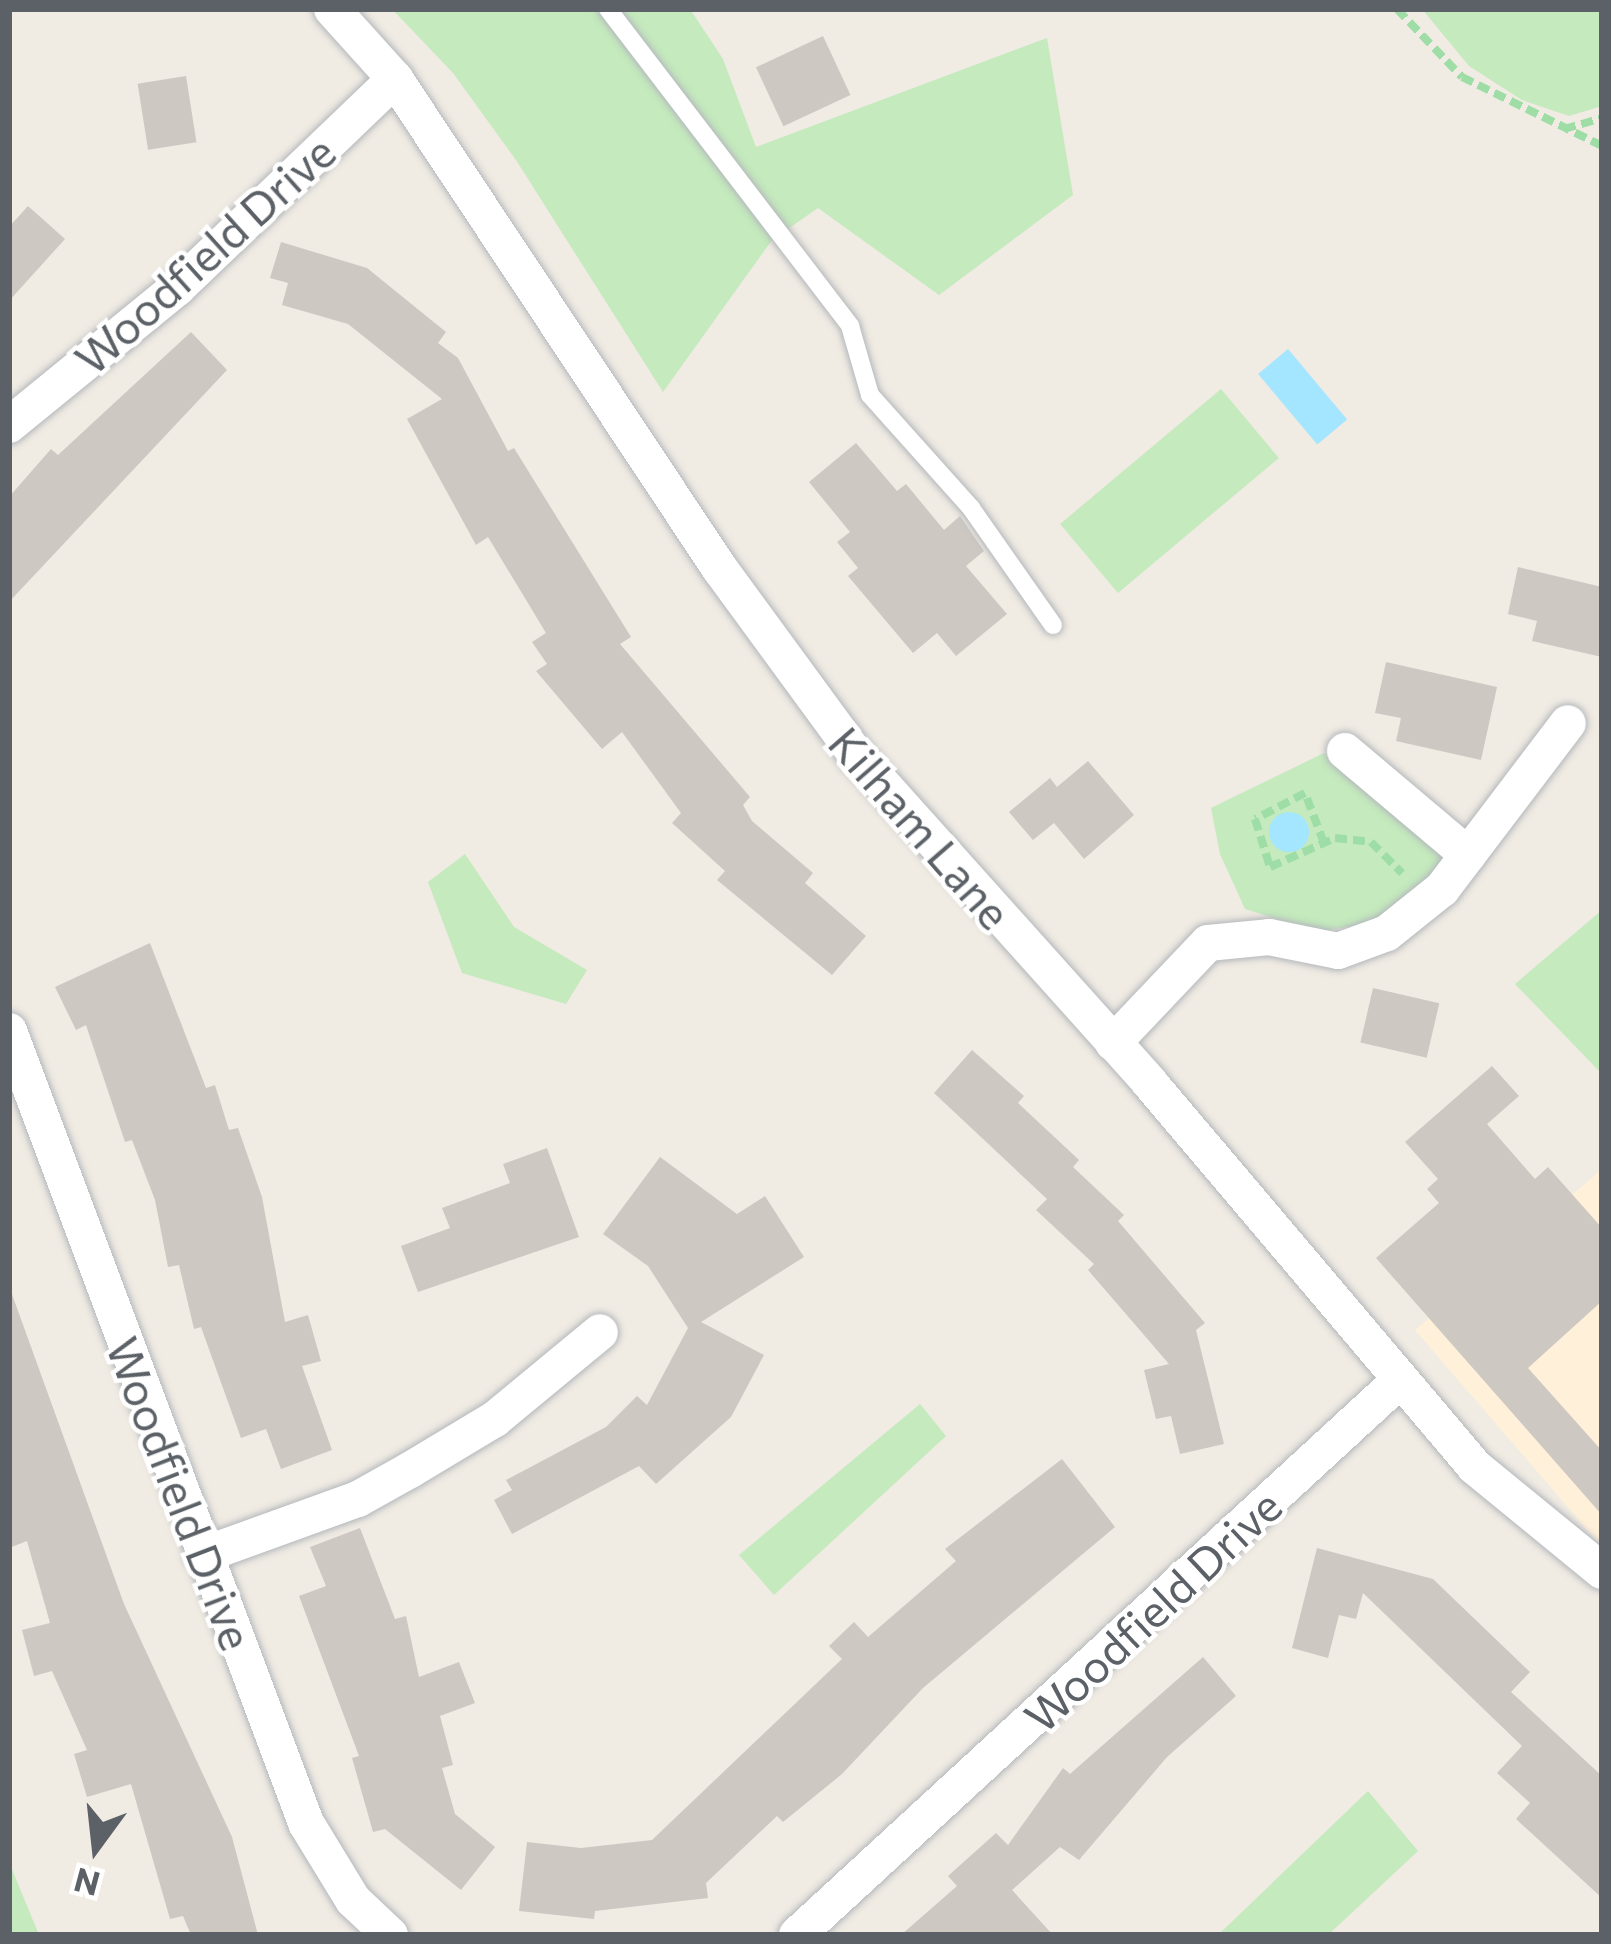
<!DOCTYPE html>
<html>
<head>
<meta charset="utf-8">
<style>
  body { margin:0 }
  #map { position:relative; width:1611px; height:1944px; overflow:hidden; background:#f0ebe3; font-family:Commissioner,sans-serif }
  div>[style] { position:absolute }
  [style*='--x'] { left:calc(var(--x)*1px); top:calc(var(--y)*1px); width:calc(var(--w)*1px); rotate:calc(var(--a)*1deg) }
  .commercial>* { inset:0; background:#fff0d9 }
  .green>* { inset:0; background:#c4eabd; transform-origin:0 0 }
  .water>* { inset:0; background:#a4e6ff; transform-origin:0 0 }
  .round { border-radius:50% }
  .building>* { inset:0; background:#cdc8c2; transform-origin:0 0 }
  .path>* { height:8px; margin-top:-4px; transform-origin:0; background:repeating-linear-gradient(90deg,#9edda5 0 12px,transparent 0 18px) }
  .roads { filter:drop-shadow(0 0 3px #b4b8bc) drop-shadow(0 0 3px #b4b8bc) }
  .lane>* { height:18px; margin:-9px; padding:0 9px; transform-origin:9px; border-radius:9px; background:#fff }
  .street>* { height:36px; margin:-18px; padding:0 18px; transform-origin:18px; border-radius:18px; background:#fff }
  span { translate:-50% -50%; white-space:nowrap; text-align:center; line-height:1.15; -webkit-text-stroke:9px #fff; paint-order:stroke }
  .street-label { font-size:45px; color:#5b6166 }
  .frame { position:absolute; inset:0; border:12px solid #5b6166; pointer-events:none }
  .north { position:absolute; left:36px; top:1788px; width:120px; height:120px; -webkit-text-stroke:9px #fff; paint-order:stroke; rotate:195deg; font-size:33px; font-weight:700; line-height:48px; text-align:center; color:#5b6166 }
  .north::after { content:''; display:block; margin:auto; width:42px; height:54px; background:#5b6166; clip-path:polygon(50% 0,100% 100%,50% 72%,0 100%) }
</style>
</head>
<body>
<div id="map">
  <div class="commercial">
    <i style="clip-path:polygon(1602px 1169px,1602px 1547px,1415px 1330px)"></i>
  </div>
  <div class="green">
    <i style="clip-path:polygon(392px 9px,690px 9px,723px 59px,756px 147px,1047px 38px,1073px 195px,939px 295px,818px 208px,772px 240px,663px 392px,516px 160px,453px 73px)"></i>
    <i style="clip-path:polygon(1422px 9px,1602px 9px,1602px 106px,1569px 116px,1522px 100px,1469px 66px)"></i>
    <i style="left:1221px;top:389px;width:90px;height:210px;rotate:50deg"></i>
    <i style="clip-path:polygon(1324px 753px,1445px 853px,1442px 867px,1376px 922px,1318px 932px,1245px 909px,1220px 854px,1211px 808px)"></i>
    <i style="clip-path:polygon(465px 854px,514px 927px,587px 970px,566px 1004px,462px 973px,428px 882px)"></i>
    <i style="clip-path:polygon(1602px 910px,1602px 1074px,1515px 984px)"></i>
    <i style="clip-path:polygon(920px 1404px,946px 1436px,774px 1595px,739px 1555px)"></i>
    <i style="clip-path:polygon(1368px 1791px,1418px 1851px,1328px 1935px,1218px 1935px)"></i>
    <i style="clip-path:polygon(9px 1862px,39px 1935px,9px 1935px)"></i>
  </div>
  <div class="water">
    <i style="left:1288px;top:349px;width:92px;height:39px;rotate:50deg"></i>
    <i class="round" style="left:1269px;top:812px;width:40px;height:40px"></i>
  </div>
  <div class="building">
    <i style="left:823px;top:36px;width:65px;height:74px;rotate:65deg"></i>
    <i style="left:186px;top:76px;width:67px;height:49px;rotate:81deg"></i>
    <i style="clip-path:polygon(28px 206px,65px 239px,9px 301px,9px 227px)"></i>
    <i style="clip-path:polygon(281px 242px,367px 268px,446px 332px,438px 343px,458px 358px,508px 451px,514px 448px,631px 637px,620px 644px,750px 797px,743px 805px,752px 821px,813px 873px,805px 883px,866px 936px,832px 975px,717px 880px,725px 871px,672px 823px,681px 813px,622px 732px,602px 749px,536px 671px,547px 664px,532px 642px,546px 633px,488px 537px,476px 545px,407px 419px,442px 399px,348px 324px,282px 305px,288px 283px,270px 278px)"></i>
    <i style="clip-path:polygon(191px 332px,227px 370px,9px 602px,9px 497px,51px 449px,58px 455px)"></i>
    <i style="clip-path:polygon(856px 443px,897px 491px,906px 484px,944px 530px,960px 516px,984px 551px,966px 566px,1007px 614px,956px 656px,937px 633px,913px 653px,848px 576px,858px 568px,837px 542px,850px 532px,809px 482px)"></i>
    <i style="clip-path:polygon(1518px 567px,1602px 587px,1602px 657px,1532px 641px,1537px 621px,1508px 614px)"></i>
    <i style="clip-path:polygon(1386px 662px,1497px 687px,1481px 760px,1396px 741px,1401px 718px,1375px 713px)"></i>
    <i style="clip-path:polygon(1088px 761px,1134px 815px,1084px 859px,1054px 823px,1033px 840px,1009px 812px,1050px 778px,1057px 787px)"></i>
    <i style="clip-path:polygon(150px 943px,206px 1088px,215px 1085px,229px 1130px,238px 1128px,262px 1197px,285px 1322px,308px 1315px,321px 1361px,302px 1366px,332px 1450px,281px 1469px,266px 1429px,241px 1438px,201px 1327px,194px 1329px,179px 1265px,168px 1267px,155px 1200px,132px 1140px,125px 1142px,86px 1025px,76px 1030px,55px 987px)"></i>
    <i style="left:1373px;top:988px;width:68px;height:56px;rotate:13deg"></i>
    <i style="clip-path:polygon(972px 1050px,1024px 1096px,1018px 1103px,1079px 1160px,1073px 1167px,1124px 1215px,1118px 1221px,1205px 1323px,1196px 1330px,1224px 1444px,1180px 1454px,1171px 1416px,1156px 1419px,1144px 1370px,1169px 1364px,1088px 1270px,1094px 1264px,1036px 1210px,1047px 1199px,934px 1093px)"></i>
    <i style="clip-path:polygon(1492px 1066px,1519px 1096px,1487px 1124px,1535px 1179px,1548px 1167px,1602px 1228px,1602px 1301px,1528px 1368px,1602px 1451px,1602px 1515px,1376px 1258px,1439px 1203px,1427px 1189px,1438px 1179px,1405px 1142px)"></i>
    <i style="clip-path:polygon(547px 1148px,579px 1237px,418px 1292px,401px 1246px,450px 1228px,442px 1208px,510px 1183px,503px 1164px)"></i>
    <i style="clip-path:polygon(660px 1157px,737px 1214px,765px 1196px,804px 1257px,701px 1322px,764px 1355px,731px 1417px,656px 1484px,639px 1466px,512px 1534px,494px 1500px,512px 1490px,506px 1480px,606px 1427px,637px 1396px,647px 1405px,688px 1328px,648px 1266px,603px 1234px)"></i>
    <i style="clip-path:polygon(9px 1286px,124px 1604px,232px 1837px,258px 1935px,191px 1935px,183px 1916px,170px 1919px,131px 1784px,87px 1797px,74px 1754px,87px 1750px,52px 1671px,34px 1676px,22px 1630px,50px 1623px,27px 1541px,9px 1548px)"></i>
    <i style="clip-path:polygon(1062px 1459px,1115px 1527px,923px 1688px,842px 1774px,783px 1822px,777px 1816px,706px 1883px,708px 1898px,595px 1911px,594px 1919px,519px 1911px,527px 1842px,581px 1848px,652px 1840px,842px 1659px,829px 1646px,854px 1622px,868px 1637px,956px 1561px,945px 1549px)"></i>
    <i style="clip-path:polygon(360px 1528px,395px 1619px,406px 1616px,419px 1677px,459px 1662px,475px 1703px,440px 1716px,453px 1765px,442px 1768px,455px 1814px,495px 1847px,461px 1890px,385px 1829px,373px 1832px,352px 1758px,359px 1756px,299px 1596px,326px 1586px,310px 1547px)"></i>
    <i style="clip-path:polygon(1317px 1548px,1433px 1579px,1530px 1672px,1511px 1692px,1602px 1776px,1602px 1898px,1516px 1819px,1530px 1803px,1497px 1773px,1522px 1746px,1363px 1593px,1356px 1619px,1339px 1615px,1328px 1658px,1292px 1648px)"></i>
    <i style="clip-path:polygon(1203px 1657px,1236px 1696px,1167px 1757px,1079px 1860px,1060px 1847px,1012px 1890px,1053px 1935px,901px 1935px,957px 1886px,948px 1876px,996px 1833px,1008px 1845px,1063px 1768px,1070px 1774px)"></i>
  </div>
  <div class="path">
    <i style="--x:1397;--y:9;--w:94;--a:46.3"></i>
    <i style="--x:1462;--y:77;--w:156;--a:26.2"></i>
    <i style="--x:1564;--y:129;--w:40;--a:-16"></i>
    <i style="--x:1324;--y:843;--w:53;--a:-110.8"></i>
    <i style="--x:1305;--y:793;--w:56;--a:152.5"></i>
    <i style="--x:1255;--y:819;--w:50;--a:72.6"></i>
    <i style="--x:1270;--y:867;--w:71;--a:-24"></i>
    <i style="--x:1335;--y:838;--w:36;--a:6"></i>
    <i style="--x:1371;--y:842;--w:44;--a:45"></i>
  </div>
  <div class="roads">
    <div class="lane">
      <i style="--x:608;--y:9;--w:399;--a:52.6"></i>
      <i style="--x:850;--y:326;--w:72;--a:73.8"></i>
      <i style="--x:870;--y:395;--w:152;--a:48.2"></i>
      <i style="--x:971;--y:508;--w:143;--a:55"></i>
    </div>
    <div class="street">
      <i style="--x:332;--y:9;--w:94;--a:48"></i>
      <i style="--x:395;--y:79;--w:588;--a:56.45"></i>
      <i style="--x:720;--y:569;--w:232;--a:53.8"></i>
      <i style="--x:857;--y:756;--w:438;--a:48.1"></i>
      <i style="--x:1149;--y:1082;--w:504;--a:49.74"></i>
      <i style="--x:1475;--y:1467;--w:164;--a:39.3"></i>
      <i style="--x:9;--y:425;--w:217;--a:-39.2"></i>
      <i style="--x:177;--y:288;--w:302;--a:-43.8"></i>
      <i style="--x:1345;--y:751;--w:161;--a:40.2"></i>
      <i style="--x:9;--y:1031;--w:846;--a:69.44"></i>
      <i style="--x:306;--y:1823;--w:90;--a:58.6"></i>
      <i style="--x:353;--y:1900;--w:51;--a:43.4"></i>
      <i style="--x:1113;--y:1043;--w:138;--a:-46.5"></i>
      <i style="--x:1208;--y:943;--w:61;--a:-5.6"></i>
      <i style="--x:1269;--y:937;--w:70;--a:11.5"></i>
      <i style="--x:1338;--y:951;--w:52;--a:-20.2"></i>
      <i style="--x:1387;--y:933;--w:70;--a:-38.7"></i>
      <i style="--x:1442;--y:889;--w:208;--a:-52.8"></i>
      <i style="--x:203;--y:1555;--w:165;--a:-19.9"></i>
      <i style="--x:358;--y:1499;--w:60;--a:-29.1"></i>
      <i style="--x:410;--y:1470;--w:99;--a:-31"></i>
      <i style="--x:495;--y:1419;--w:136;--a:-39.6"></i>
      <i style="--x:797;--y:1935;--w:818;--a:-42.62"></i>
    </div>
  </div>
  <div class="street-label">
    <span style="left:204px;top:254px;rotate:-42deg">Woodfield Drive</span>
    <span style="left:921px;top:827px;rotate:49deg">Kilham Lane</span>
    <span style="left:181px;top:1493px;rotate:69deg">Woodfield Drive</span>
    <span style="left:1152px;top:1610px;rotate:-43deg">Woodfield Drive</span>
  </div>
  <div class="frame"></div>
  <div class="north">N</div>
</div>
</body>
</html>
